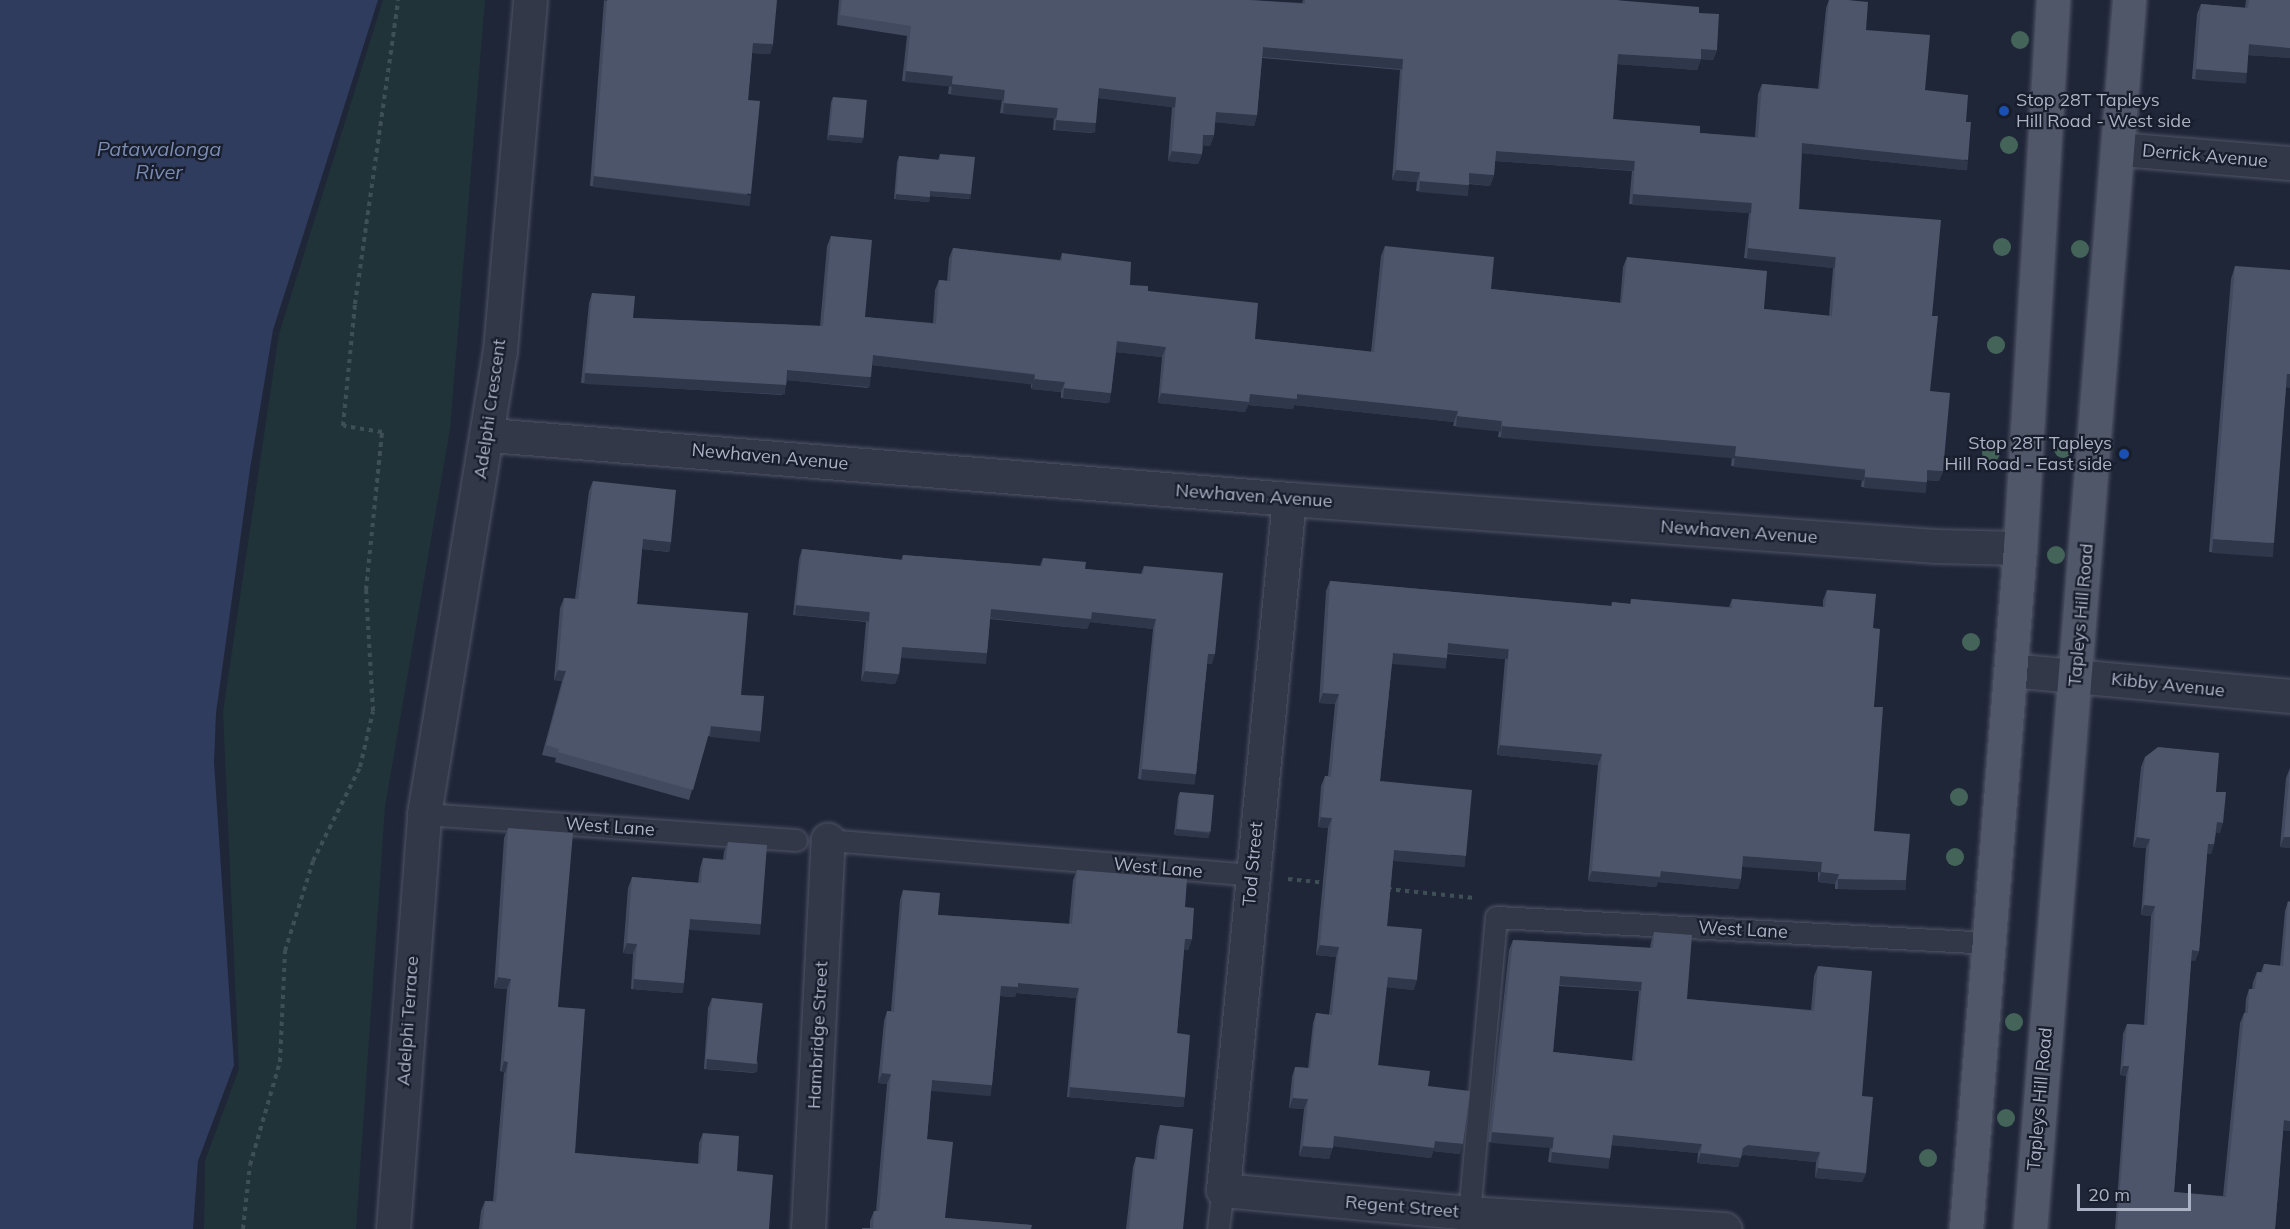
<!DOCTYPE html>
<html>
<head>
<meta charset="utf-8">
<style>
  body { margin:0 }
  #map { position:relative; width:2290px; height:1229px; overflow:hidden; background:#1f2638; font-family:Mulish,sans-serif }
  div>[style] { position:absolute }
  [style*='--x'] { left:calc(var(--x)*1px); top:calc(var(--y)*1px); width:calc(var(--w)*1px); rotate:calc(var(--a)*1deg) }
  .green>* { inset:0; background:#203339 }
  .water>* { inset:0; background:#2f3c5e }
  .path>* { height:4px; margin-top:-2px; transform-origin:0; background:repeating-linear-gradient(90deg,#3e5056 0 4.5px,transparent 0 9px) }
  .roads { filter:drop-shadow(0 0 2px #505566) drop-shadow(0 0 2px #505566) }
  .service>* { height:21px; margin:-10.5px; padding:0 10.5px; transform-origin:10.5px; border-radius:10.5px; background:#323848 }
  .minor>* { height:33px; margin:-16.5px; padding:0 16.5px; transform-origin:16.5px; border-radius:16.5px; background:#323848 }
  .tertiary>* { height:33px; margin:-16.5px; padding:0 16.5px; transform-origin:16.5px; border-radius:16.5px; background:#323848 }
  .primary>* { height:33px; margin:-16.5px; padding:0 16.5px; transform-origin:16.5px; border-radius:16.5px; background:#505769 }
  .trees>* { width:18px; height:18px; margin:-9px; border-radius:50%; background:#44645a }
  .wall>* { inset:0; background:#424a60 }
  .shaded-wall>* { inset:0; background:#2f374b; transform-origin:0 0 }
  .building>* { inset:0; background:#4d556b; transform-origin:0 0 }
  .dots>* { width:16px; height:16px; translate:-50% -50%; box-sizing:border-box; border:3px solid #181e2c; border-radius:50% }
  span { translate:-50% -50%; white-space:nowrap; text-align:center; line-height:1.15; -webkit-text-stroke:4.5px #181e2c; paint-order:stroke }
  .poi-label { font-size:18px; color:#acb2c5 }
  .left { translate:0 -50%; text-align:left }
  .right { translate:-100% -50%; text-align:right }
  .street-label { font-size:18px; color:#acb2c5 }
  .water-label { font-size:20px; color:#7a8bb4; font-style:italic }
  .scale { position:absolute; left:2077px; top:1184px; width:114px; height:27px; box-sizing:border-box; border:3px solid #acb2c5; border-top:0; padding-left:8px; font-size:18px; line-height:21px; white-space:nowrap; color:#acb2c5; -webkit-text-stroke:4px #181e2c; paint-order:stroke }
</style>
</head>
<body>
<div id="map">
  <div class="green">
    <i style="clip-path:polygon(383px 0,485px 0,450px 429px,385px 807px,356px 1229px,204px 1229px,205px 1161px,239px 1069px,223px 712px,279px 334px)"></i>
  </div>
  <div class="water">
    <i style="clip-path:polygon(0 0,378px 0,273px 330px,250px 469px,216px 713px,214px 762px,234px 1065px,198px 1161px,193px 1229px,0 1229px)"></i>
  </div>
  <div class="path">
    <i style="--x:1288;--y:879;--w:37;--a:6"></i>
    <i style="--x:1387;--y:889;--w:88;--a:5.8"></i>
    <i style="--x:243;--y:1229;--w:64;--a:-83.8"></i>
    <i style="--x:250;--y:1165;--w:107;--a:-73.8"></i>
    <i style="--x:280;--y:1062;--w:111;--a:-87.4"></i>
    <i style="--x:285;--y:951;--w:94;--a:-72.7"></i>
    <i style="--x:313;--y:861;--w:105;--a:-63.4"></i>
    <i style="--x:360;--y:767;--w:57;--a:-76.9"></i>
    <i style="--x:373;--y:711;--w:121;--a:-93.3"></i>
    <i style="--x:366;--y:590;--w:159;--a:-84.2"></i>
    <i style="--x:382;--y:432;--w:39;--a:-171"></i>
    <i style="--x:343;--y:426;--w:123;--a:-84.4"></i>
    <i style="--x:355;--y:304;--w:307;--a:-81.9"></i>
  </div>
  <div class="roads">
    <div class="service">
      <i style="--x:424;--y:814;--w:373;--a:4"></i>
      <i style="--x:828;--y:840;--w:424;--a:4.7"></i>
      <i style="--x:1468;--y:1225;--w:309;--a:-84.8"></i>
      <i style="--x:1496;--y:917;--w:495;--a:3"></i>
      <i style="--x:1218;--y:1229;--w:39;--a:-83"></i>
    </div>
    <div class="minor">
      <i style="--x:2119;--y:149;--w:172;--a:4.7"></i>
      <i style="--x:489;--y:435;--w:803;--a:4.57"></i>
      <i style="--x:1289;--y:499;--w:648;--a:4.16"></i>
      <i style="--x:1935;--y:546;--w:85;--a:1.3"></i>
      <i style="--x:1289;--y:499;--w:694;--a:95.46"></i>
      <i style="--x:1223;--y:1190;--w:247;--a:5.3"></i>
      <i style="--x:1469;--y:1213;--w:256;--a:3.6"></i>
      <i style="--x:2010;--y:670;--w:281;--a:5.3"></i>
      <i style="--x:808;--y:1229;--w:390;--a:-87.1"></i>
    </div>
    <div class="tertiary">
      <i style="--x:393;--y:1229;--w:416;--a:-85.7"></i>
      <i style="--x:424;--y:814;--w:469;--a:-80.7"></i>
      <i style="--x:500;--y:351;--w:352;--a:-85.1"></i>
    </div>
    <div class="primary">
      <i style="--x:1966;--y:1229;--w:683;--a:-85.47"></i>
      <i style="--x:2020;--y:548;--w:549;--a:-86.55"></i>
      <i style="--x:2030;--y:1229;--w:1233;--a:-85.39"></i>
    </div>
  </div>
  <div class="trees">
    <i style="left:2020px;top:40px"></i>
    <i style="left:2009px;top:145px"></i>
    <i style="left:2002px;top:247px"></i>
    <i style="left:2080px;top:249px"></i>
    <i style="left:1996px;top:345px"></i>
    <i style="left:2063px;top:449px"></i>
    <i style="left:1991px;top:453px"></i>
    <i style="left:2056px;top:555px"></i>
    <i style="left:1971px;top:642px"></i>
    <i style="left:1959px;top:797px"></i>
    <i style="left:1955px;top:857px"></i>
    <i style="left:2014px;top:1022px"></i>
    <i style="left:2006px;top:1118px"></i>
    <i style="left:1928px;top:1158px"></i>
  </div>
  <div class="wall">
    <i style="clip-path:polygon(604px 0,773px 44px,770px 54px,752px 53px,748px 100px,747px 204px,590px 186px)"></i>
    <i style="clip-path:polygon(839px 0,1249px 0,1302px 3px,1303px 0,1615px 0,1699px 13px,1717px 50px,1713px 60px,1701px 59px,1697px 70px,1617px 64px,1613px 119px,1700px 133px,1755px 137px,1758px 94px,1762px 84px,1818px 89px,1826px 8px,1829px 0,1848px 0,1866px 30px,1925px 90px,1966px 122px,1964px 170px,1802px 153px,1799px 209px,1932px 316px,1930px 391px,1943px 471px,1939px 481px,1927px 480px,1923px 492px,1861px 487px,1862px 479px,1731px 466px,1732px 456px,1498px 437px,1499px 431px,1453px 426px,1454px 422px,1294px 405px,1293px 409px,1248px 405px,1245px 412px,1158px 403px,1162px 357px,1116px 352px,1111px 393px,1107px 403px,1061px 398px,1061px 392px,1031px 389px,1031px 384px,872px 365px,868px 388px,787px 380px,786px 385px,782px 395px,581px 383px,589px 303px,592px 293px,633px 318px,820px 326px,827px 246px,831px 236px,865px 317px,933px 323px,935px 290px,939px 280px,947px 281px,949px 258px,953px 248px,1060px 260px,1062px 253px,1130px 285px,1148px 291px,1255px 339px,1371px 352px,1381px 256px,1385px 246px,1491px 289px,1620px 303px,1623px 267px,1627px 257px,1764px 309px,1829px 316px,1833px 268px,1744px 258px,1749px 213px,1629px 204px,1632px 171px,1495px 161px,1494px 175px,1490px 186px,1469px 184px,1465px 195px,1416px 191px,1417px 182px,1392px 180px,1400px 70px,1262px 58px,1257px 115px,1254px 126px,1215px 122px,1214px 135px,1210px 146px,1203px 145px,1202px 154px,1198px 164px,1168px 161px,1172px 107px,1098px 98px,1092px 133px,1053px 130px,1054px 118px,1000px 113px,1002px 100px,948px 94px,949px 86px,902px 81px,907px 36px,837px 25px)"></i>
    <i style="clip-path:polygon(2246px 0,2290px 0,2290px 58px,2248px 55px,2243px 83px,2192px 79px,2197px 14px,2201px 4px,2245px 8px)"></i>
    <i style="clip-path:polygon(833px 97px,862px 143px,827px 140px,831px 102px)"></i>
    <i style="clip-path:polygon(940px 154px,971px 194px,969px 199px,930px 196px,928px 202px,894px 199px,897px 162px,899px 156px,938px 160px)"></i>
    <i style="clip-path:polygon(2235px 266px,2286px 388px,2270px 556px,2209px 552px,2231px 279px)"></i>
    <i style="clip-path:polygon(593px 481px,671px 542px,668px 552px,642px 549px,637px 604px,741px 695px,761px 731px,757px 741px,708px 736px,689px 800px,555px 762px,556px 758px,542px 755px,562px 681px,554px 680px,560px 608px,564px 598px,575px 599px,589px 491px)"></i>
    <i style="clip-path:polygon(802px 549px,901px 560px,903px 555px,1040px 566px,1043px 558px,1085px 569px,1141px 574px,1144px 566px,1212px 664px,1207px 664px,1196px 774px,1192px 784px,1138px 779px,1153px 629px,1090px 622px,1087px 629px,990px 619px,987px 653px,984px 663px,901px 657px,899px 674px,895px 684px,861px 681px,866px 622px,793px 615px,799px 559px)"></i>
    <i style="clip-path:polygon(1330px 581px,1611px 606px,1612px 602px,1630px 604px,1631px 599px,1729px 607px,1732px 599px,1823px 607px,1823px 600px,1827px 590px,1873px 628px,1874px 831px,1906px 880px,1903px 890px,1835px 889px,1835px 884px,1818px 882px,1818px 872px,1742px 866px,1741px 879px,1738px 889px,1658px 882px,1656px 887px,1588px 881px,1598px 765px,1497px 755px,1505px 659px,1447px 654px,1447px 658px,1443px 668px,1392px 663px,1380px 781px,1462px 866px,1393px 860px,1387px 926px,1414px 990px,1386px 987px,1378px 1065px,1428px 1086px,1460px 1154px,1433px 1151px,1431px 1158px,1333px 1146px,1329px 1159px,1299px 1156px,1304px 1109px,1289px 1108px,1292px 1077px,1295px 1067px,1308px 1068px,1313px 1023px,1316px 1013px,1329px 1015px,1336px 957px,1316px 955px,1328px 828px,1318px 827px,1321px 786px,1325px 776px,1328px 776px,1335px 704px,1319px 703px,1326px 591px)"></i>
    <i style="clip-path:polygon(2145px 757px,2216px 792px,2220px 833px,2216px 832px,2214px 844px,2211px 854px,2207px 854px,2199px 951px,2195px 961px,2191px 960px,2174px 1192px,2223px 1196px,2240px 1023px,2244px 1013px,2245px 1013px,2246px 999px,2249px 989px,2252px 989px,2253px 982px,2257px 972px,2261px 972px,2264px 964px,2280px 966px,2285px 911px,2288px 901px,2290px 1131px,2283px 1130px,2275px 1229px,2115px 1229px,2126px 1076px,2120px 1075px,2123px 1034px,2127px 1024px,2144px 1025px,2151px 916px,2141px 915px,2146px 848px,2133px 847px,2141px 767px)"></i>
    <i style="clip-path:polygon(2290px 768px,2290px 848px,2280px 847px,2286px 778px)"></i>
    <i style="clip-path:polygon(1180px 792px,1210px 833px,1208px 838px,1174px 835px,1178px 797px)"></i>
    <i style="clip-path:polygon(508px 828px,558px 1007px,575px 1153px,698px 1164px,699px 1143px,703px 1133px,737px 1171px,769px 1229px,479px 1229px,481px 1211px,485px 1201px,493px 1201px,504px 1072px,500px 1071px,507px 989px,494px 988px,504px 838px)"></i>
    <i style="clip-path:polygon(728px 842px,761px 924px,757px 934px,689px 929px,684px 983px,681px 993px,631px 989px,633px 954px,623px 953px,628px 888px,632px 877px,698px 883px,700px 868px,703px 858px,723px 860px,724px 852px)"></i>
    <i style="clip-path:polygon(1077px 870px,1185px 907px,1192px 939px,1188px 950px,1184px 949px,1177px 1033px,1185px 1097px,1181px 1107px,1067px 1097px,1076px 998px,1016px 993px,1015px 997px,1000px 996px,992px 1085px,988px 1095px,931px 1090px,927px 1139px,945px 1218px,1032px 1225px,870px 1228px,870px 1221px,874px 1211px,876px 1211px,887px 1084px,878px 1083px,884px 1021px,887px 1011px,891px 1011px,900px 900px,903px 890px,938px 915px,1069px 924px,1073px 880px)"></i>
    <i style="clip-path:polygon(evenodd,1654px 932px,1687px 999px,1811px 1010px,1814px 976px,1818px 966px,1862px 1096px,1866px 1173px,1862px 1182px,1815px 1178px,1816px 1162px,1744px 1155px,1741px 1156px,1738px 1167px,1697px 1163px,1698px 1153px,1611px 1145px,1610px 1158px,1606px 1168px,1548px 1162px,1550px 1147px,1488px 1142px,1509px 950px,1513px 940px,1650px 948px,1651px 942px,1654px 932px,1559px 986px,1639px 991px,1632px 1061px,1553px 1052px,1559px 986px)"></i>
    <i style="clip-path:polygon(712px 998px,758px 1063px,754px 1073px,704px 1069px,708px 1008px)"></i>
    <i style="clip-path:polygon(1160px 1125px,1183px 1229px,1126px 1229px,1133px 1167px,1136px 1157px,1154px 1159px,1157px 1136px)"></i>
  </div>
  <div class="shaded-wall">
    <i style="clip-path:polygon(753px 43px,773px 44px,770px 54px,750px 53px)"></i>
    <i style="clip-path:polygon(2249px 44px,2290px 48px,2290px 58px,2245px 55px)"></i>
    <i style="left:1263px;top:47px;width:141px;height:10px;rotate:5deg"></i>
    <i style="clip-path:polygon(1701px 49px,1717px 50px,1713px 60px,1698px 59px)"></i>
    <i style="clip-path:polygon(1618px 54px,1701px 59px,1697px 70px,1615px 64px)"></i>
    <i style="left:2196px;top:69px;width:51px;height:11px;rotate:4deg"></i>
    <i style="left:906px;top:71px;width:47px;height:11px;rotate:6deg"></i>
    <i style="left:952px;top:84px;width:53px;height:11px;rotate:6deg"></i>
    <i style="left:1099px;top:88px;width:78px;height:10px;rotate:7deg"></i>
    <i style="left:1004px;top:103px;width:54px;height:11px;rotate:5deg"></i>
    <i style="clip-path:polygon(1216px 112px,1257px 115px,1254px 126px,1212px 122px)"></i>
    <i style="left:1056px;top:120px;width:40px;height:10px;rotate:4deg"></i>
    <i style="clip-path:polygon(829px 135px,864px 137px,862px 143px,827px 140px)"></i>
    <i style="clip-path:polygon(1203px 135px,1214px 135px,1210px 146px,1200px 145px)"></i>
    <i style="left:1802px;top:143px;width:167px;height:10px;rotate:6deg"></i>
    <i style="clip-path:polygon(1172px 151px,1202px 154px,1198px 164px,1168px 161px)"></i>
    <i style="left:1496px;top:151px;width:139px;height:10px;rotate:4deg"></i>
    <i style="clip-path:polygon(1396px 170px,1420px 172px,1417px 182px,1392px 180px)"></i>
    <i style="clip-path:polygon(1469px 173px,1494px 175px,1490px 186px,1466px 183px)"></i>
    <i style="left:594px;top:176px;width:158px;height:11px;rotate:7deg"></i>
    <i style="left:1420px;top:181px;width:49px;height:11px;rotate:5deg"></i>
    <i style="left:930px;top:191px;width:41px;height:5px;rotate:4deg"></i>
    <i style="left:896px;top:194px;width:34px;height:5px;rotate:5deg"></i>
    <i style="left:1633px;top:194px;width:119px;height:11px;rotate:4deg"></i>
    <i style="left:1748px;top:248px;width:88px;height:11px;rotate:6deg"></i>
    <i style="clip-path:polygon(1117px 341px,1166px 347px,1162px 357px,1114px 352px)"></i>
    <i style="left:873px;top:355px;width:163px;height:10px;rotate:7deg"></i>
    <i style="left:787px;top:370px;width:84px;height:10px;rotate:5deg"></i>
    <i style="left:585px;top:373px;width:201px;height:11px;rotate:3deg"></i>
    <i style="clip-path:polygon(2287px 374px,2290px 374px,2290px 388px,2283px 387px)"></i>
    <i style="clip-path:polygon(1035px 379px,1065px 382px,1061px 392px,1031px 389px)"></i>
    <i style="left:1064px;top:388px;width:47px;height:10px;rotate:6deg"></i>
    <i style="clip-path:polygon(1161px 393px,1297px 394px,1458px 411px,1454px 422px,1294px 405px,1293px 409px,1248px 405px,1245px 412px,1158px 403px)"></i>
    <i style="left:1457px;top:416px;width:45px;height:11px;rotate:6deg"></i>
    <i style="left:1502px;top:426px;width:235px;height:12px;rotate:5deg"></i>
    <i style="left:1735px;top:456px;width:131px;height:11px;rotate:6deg"></i>
    <i style="clip-path:polygon(1927px 470px,1943px 471px,1939px 481px,1924px 480px)"></i>
    <i style="left:1865px;top:477px;width:62px;height:11px;rotate:5deg"></i>
    <i style="left:643px;top:539px;width:28px;height:10px;rotate:6deg"></i>
    <i style="left:2213px;top:539px;width:61px;height:14px;rotate:4deg"></i>
    <i style="left:796px;top:605px;width:74px;height:10px;rotate:5deg"></i>
    <i style="clip-path:polygon(991px 609px,1092px 612px,1156px 619px,1153px 629px,1090px 622px,1087px 629px,988px 618px)"></i>
    <i style="left:1448px;top:643px;width:61px;height:10px;rotate:6deg"></i>
    <i style="left:902px;top:647px;width:85px;height:11px;rotate:4deg"></i>
    <i style="left:1393px;top:653px;width:54px;height:11px;rotate:5deg"></i>
    <i style="clip-path:polygon(1208px 654px,1215px 654px,1212px 664px,1204px 664px)"></i>
    <i style="clip-path:polygon(558px 670px,566px 671px,562px 681px,554px 680px)"></i>
    <i style="clip-path:polygon(865px 671px,899px 674px,895px 684px,861px 681px)"></i>
    <i style="clip-path:polygon(1323px 693px,1339px 694px,1335px 704px,1319px 703px)"></i>
    <i style="left:711px;top:726px;width:50px;height:11px;rotate:6deg"></i>
    <i style="clip-path:polygon(1500px 745px,1602px 754px,1598px 765px,1497px 755px)"></i>
    <i style="left:1142px;top:769px;width:54px;height:11px;rotate:5deg"></i>
    <i style="clip-path:polygon(1321px 817px,1332px 818px,1328px 828px,1318px 827px)"></i>
    <i style="clip-path:polygon(2217px 822px,2223px 823px,2220px 833px,2213px 832px)"></i>
    <i style="clip-path:polygon(1176px 829px,1210px 833px,1208px 838px,1174px 835px)"></i>
    <i style="clip-path:polygon(2137px 837px,2150px 839px,2146px 848px,2133px 847px)"></i>
    <i style="clip-path:polygon(2284px 837px,2290px 837px,2290px 848px,2280px 847px)"></i>
    <i style="clip-path:polygon(2208px 844px,2214px 844px,2211px 854px,2204px 854px)"></i>
    <i style="left:1394px;top:850px;width:72px;height:11px;rotate:5deg"></i>
    <i style="left:1743px;top:856px;width:79px;height:11px;rotate:4deg"></i>
    <i style="clip-path:polygon(1592px 871px,1661px 871px,1741px 879px,1738px 889px,1658px 882px,1656px 887px,1588px 881px)"></i>
    <i style="clip-path:polygon(1821px 872px,1839px 874px,1835px 884px,1818px 882px)"></i>
    <i style="left:1838px;top:879px;width:68px;height:10px;rotate:1deg"></i>
    <i style="clip-path:polygon(2144px 905px,2155px 906px,2151px 916px,2141px 915px)"></i>
    <i style="left:690px;top:919px;width:71px;height:11px;rotate:4deg"></i>
    <i style="clip-path:polygon(1185px 939px,1192px 939px,1188px 950px,1182px 949px)"></i>
    <i style="clip-path:polygon(627px 943px,637px 944px,633px 954px,623px 953px)"></i>
    <i style="clip-path:polygon(1320px 945px,1339px 947px,1336px 957px,1316px 955px)"></i>
    <i style="clip-path:polygon(2192px 950px,2199px 951px,2195px 961px,2188px 960px)"></i>
    <i style="left:1560px;top:976px;width:82px;height:9px;rotate:4deg"></i>
    <i style="clip-path:polygon(498px 977px,511px 979px,507px 989px,494px 988px)"></i>
    <i style="clip-path:polygon(1388px 977px,1417px 980px,1414px 990px,1384px 987px)"></i>
    <i style="left:634px;top:979px;width:50px;height:10px;rotate:5deg"></i>
    <i style="clip-path:polygon(1018px 983px,1079px 988px,1076px 998px,1016px 993px,1015px 997px,998px 996px,1001px 986px)"></i>
    <i style="left:707px;top:1059px;width:51px;height:10px;rotate:4deg"></i>
    <i style="left:504px;top:1061px;width:4px;height:11px;rotate:14deg"></i>
    <i style="clip-path:polygon(2123px 1066px,2129px 1066px,2126px 1076px,2120px 1075px)"></i>
    <i style="clip-path:polygon(882px 1073px,891px 1074px,887px 1084px,878px 1083px)"></i>
    <i style="left:932px;top:1080px;width:60px;height:11px;rotate:5deg"></i>
    <i style="left:1070px;top:1087px;width:115px;height:10px;rotate:5deg"></i>
    <i style="clip-path:polygon(1293px 1098px,1308px 1099px,1304px 1109px,1289px 1108px)"></i>
    <i style="clip-path:polygon(2284px 1120px,2290px 1121px,2290px 1131px,2280px 1130px)"></i>
    <i style="left:1492px;top:1132px;width:62px;height:11px;rotate:5deg"></i>
    <i style="clip-path:polygon(1613px 1135px,1702px 1144px,1698px 1153px,1609px 1145px)"></i>
    <i style="clip-path:polygon(1334px 1136px,1435px 1141px,1463px 1144px,1460px 1154px,1433px 1151px,1431px 1158px,1330px 1146px)"></i>
    <i style="clip-path:polygon(1748px 1145px,1820px 1152px,1816px 1162px,1744px 1155px,1739px 1157px,1741px 1158px,1738px 1167px,1697px 1163px,1701px 1153px)"></i>
    <i style="clip-path:polygon(1303px 1146px,1333px 1148px,1329px 1159px,1299px 1156px)"></i>
    <i style="left:1552px;top:1152px;width:58px;height:11px;rotate:6deg"></i>
    <i style="clip-path:polygon(1818px 1168px,1866px 1173px,1862px 1182px,1815px 1178px)"></i>
  </div>
  <div class="building">
    <i style="clip-path:polygon(607px 0,777px 0,773px 44px,753px 43px,748px 100px,760px 101px,751px 194px,594px 176px)"></i>
    <i style="clip-path:polygon(842px 0,1249px 0,1305px 4px,1305px 0,1615px 0,1699px 7px,1699px 13px,1719px 14px,1717px 50px,1701px 49px,1701px 59px,1618px 54px,1613px 119px,1700px 126px,1700px 133px,1758px 138px,1762px 84px,1820px 89px,1829px 0,1848px 0,1868px 2px,1866px 30px,1930px 35px,1925px 90px,1968px 95px,1966px 122px,1971px 122px,1968px 160px,1802px 143px,1799px 209px,1941px 220px,1932px 316px,1938px 316px,1930px 391px,1950px 393px,1943px 471px,1927px 470px,1927px 482px,1865px 477px,1865px 469px,1735px 456px,1736px 446px,1502px 426px,1502px 421px,1457px 416px,1458px 411px,1297px 394px,1297px 399px,1250px 394px,1249px 402px,1161px 393px,1166px 347px,1117px 341px,1111px 393px,1064px 388px,1065px 382px,1035px 379px,1035px 374px,873px 355px,871px 377px,787px 370px,786px 385px,585px 373px,592px 293px,635px 296px,633px 318px,823px 326px,831px 236px,872px 240px,865px 317px,936px 324px,939px 280px,950px 281px,953px 248px,1062px 261px,1062px 253px,1131px 262px,1130px 285px,1148px 286px,1148px 291px,1258px 303px,1255px 339px,1374px 352px,1385px 246px,1494px 257px,1491px 289px,1622px 303px,1627px 257px,1767px 271px,1764px 309px,1832px 316px,1836px 257px,1748px 248px,1752px 203px,1633px 194px,1635px 161px,1496px 151px,1494px 175px,1469px 173px,1469px 185px,1420px 181px,1420px 172px,1396px 170px,1403px 59px,1263px 47px,1257px 115px,1216px 112px,1214px 135px,1203px 135px,1202px 154px,1172px 151px,1176px 97px,1099px 88px,1096px 123px,1056px 120px,1058px 108px,1004px 103px,1005px 90px,952px 84px,953px 76px,906px 71px,911px 26px,840px 15px)"></i>
    <i style="clip-path:polygon(2249px 0,2290px 0,2290px 48px,2249px 44px,2247px 73px,2196px 69px,2201px 4px,2248px 8px)"></i>
    <i style="left:833px;top:97px;width:34px;height:38px;rotate:5deg"></i>
    <i style="clip-path:polygon(940px 154px,975px 157px,971px 194px,930px 191px,930px 197px,896px 194px,899px 156px,940px 160px)"></i>
    <i style="clip-path:polygon(2235px 266px,2290px 270px,2290px 374px,2287px 374px,2274px 543px,2213px 539px)"></i>
    <i style="clip-path:polygon(593px 481px,676px 490px,671px 542px,643px 539px,637px 604px,748px 613px,741px 695px,764px 696px,761px 731px,711px 726px,693px 790px,558px 752px,559px 749px,546px 745px,566px 671px,558px 670px,564px 598px,578px 599px)"></i>
    <i style="clip-path:polygon(802px 549px,903px 560px,903px 555px,1042px 566px,1043px 558px,1086px 562px,1085px 569px,1143px 574px,1144px 566px,1223px 573px,1215px 654px,1208px 654px,1196px 774px,1142px 769px,1156px 619px,1092px 612px,1091px 619px,991px 609px,987px 653px,902px 647px,899px 674px,865px 671px,870px 612px,796px 605px)"></i>
    <i style="clip-path:polygon(1330px 581px,1612px 606px,1612px 602px,1631px 604px,1631px 599px,1732px 608px,1732px 599px,1825px 607px,1827px 590px,1876px 594px,1873px 628px,1880px 629px,1874px 707px,1883px 707px,1874px 831px,1910px 834px,1906px 880px,1838px 879px,1839px 874px,1821px 872px,1822px 862px,1743px 856px,1741px 879px,1661px 871px,1660px 877px,1592px 871px,1602px 754px,1500px 745px,1509px 649px,1448px 643px,1447px 658px,1393px 653px,1380px 781px,1472px 790px,1466px 856px,1394px 850px,1387px 926px,1422px 929px,1417px 980px,1388px 977px,1378px 1065px,1430px 1071px,1428px 1086px,1470px 1091px,1463px 1144px,1435px 1141px,1434px 1148px,1334px 1136px,1333px 1148px,1303px 1146px,1308px 1099px,1293px 1098px,1295px 1067px,1310px 1068px,1316px 1013px,1332px 1015px,1339px 947px,1320px 945px,1332px 818px,1321px 817px,1325px 776px,1331px 777px,1339px 694px,1323px 693px)"></i>
    <i style="clip-path:polygon(2158px 747px,2219px 753px,2216px 792px,2226px 792px,2223px 823px,2217px 822px,2214px 844px,2208px 844px,2199px 951px,2192px 950px,2174px 1192px,2226px 1197px,2244px 1013px,2248px 1013px,2249px 989px,2255px 989px,2257px 972px,2263px 973px,2264px 964px,2283px 966px,2288px 901px,2290px 902px,2290px 1121px,2284px 1120px,2275px 1229px,2117px 1229px,2129px 1066px,2123px 1066px,2127px 1024px,2147px 1025px,2155px 906px,2144px 905px,2150px 839px,2137px 837px,2145px 757px)"></i>
    <i style="clip-path:polygon(2290px 768px,2290px 837px,2284px 837px)"></i>
    <i style="left:1180px;top:792px;width:34px;height:37px;rotate:5deg"></i>
    <i style="clip-path:polygon(508px 828px,573px 833px,558px 1007px,585px 1009px,575px 1153px,700px 1164px,703px 1133px,739px 1136px,737px 1171px,773px 1175px,769px 1229px,482px 1229px,485px 1201px,496px 1202px,508px 1062px,504px 1061px,511px 979px,498px 977px)"></i>
    <i style="clip-path:polygon(728px 842px,767px 845px,761px 924px,690px 919px,684px 983px,634px 979px,637px 944px,627px 943px,632px 877px,701px 883px,703px 858px,726px 860px)"></i>
    <i style="clip-path:polygon(1077px 870px,1187px 879px,1185px 907px,1194px 908px,1192px 939px,1185px 939px,1177px 1033px,1190px 1035px,1185px 1097px,1070px 1087px,1079px 988px,1018px 983px,1018px 987px,1001px 986px,992px 1085px,932px 1080px,927px 1139px,953px 1142px,945px 1218px,1032px 1225px,1031px 1229px,862px 1229px,862px 1228px,873px 1228px,874px 1211px,879px 1211px,891px 1074px,882px 1073px,887px 1011px,894px 1012px,903px 890px,940px 893px,938px 915px,1072px 924px)"></i>
    <i style="clip-path:polygon(evenodd,1654px 932px,1692px 935px,1687px 999px,1814px 1011px,1818px 966px,1872px 971px,1862px 1096px,1873px 1097px,1866px 1173px,1818px 1168px,1820px 1152px,1748px 1145px,1743px 1148px,1741px 1158px,1701px 1153px,1702px 1144px,1613px 1135px,1610px 1158px,1552px 1152px,1554px 1137px,1492px 1132px,1513px 940px,1653px 948px,1654px 932px,1560px 976px,1642px 982px,1635px 1061px,1553px 1052px,1560px 976px)"></i>
    <i style="left:712px;top:998px;width:51px;height:61px;rotate:6deg"></i>
    <i style="clip-path:polygon(1160px 1125px,1193px 1129px,1183px 1229px,1129px 1229px,1136px 1157px,1157px 1160px)"></i>
  </div>
  <div class="dots">
    <i style="left:2004px;top:111px;background:#1a4fb4"></i>
    <i style="left:2124px;top:454px;background:#1a4fb4"></i>
  </div>
  <div class="poi-label">
    <span class="left" style="left:2016px;top:111px">Stop 28T Tapleys<br>Hill Road - West side</span>
    <span class="right" style="left:2112px;top:454px">Stop 28T Tapleys<br>Hill Road - East side</span>
  </div>
  <div class="street-label">
    <span style="left:2205px;top:156px;rotate:5deg">Derrick Avenue</span>
    <span style="left:490px;top:409px;rotate:-82deg">Adelphi Crescent</span>
    <span style="left:770px;top:457px;rotate:5deg">Newhaven Avenue</span>
    <span style="left:1254px;top:496px;rotate:4deg">Newhaven Avenue</span>
    <span style="left:1739px;top:532px;rotate:4deg">Newhaven Avenue</span>
    <span style="left:2081px;top:615px;rotate:-85deg">Tapleys Hill Road</span>
    <span style="left:2168px;top:685px;rotate:6deg">Kibby Avenue</span>
    <span style="left:610px;top:827px;rotate:4deg">West Lane</span>
    <span style="left:1253px;top:864px;rotate:-85deg">Tod Street</span>
    <span style="left:1158px;top:868px;rotate:5deg">West Lane</span>
    <span style="left:1743px;top:930px;rotate:3deg">West Lane</span>
    <span style="left:408px;top:1021px;rotate:-86deg">Adelphi Terrace</span>
    <span style="left:818px;top:1035px;rotate:-87deg">Hambridge Street</span>
    <span style="left:2040px;top:1099px;rotate:-85deg">Tapleys Hill Road</span>
    <span style="left:1402px;top:1207px;rotate:5deg">Regent Street</span>
  </div>
  <div class="water-label">
    <span style="left:159px;top:160px">Patawalonga<br>River</span>
  </div>
  <div class="scale">20 m</div>
</div>
</body>
</html>
